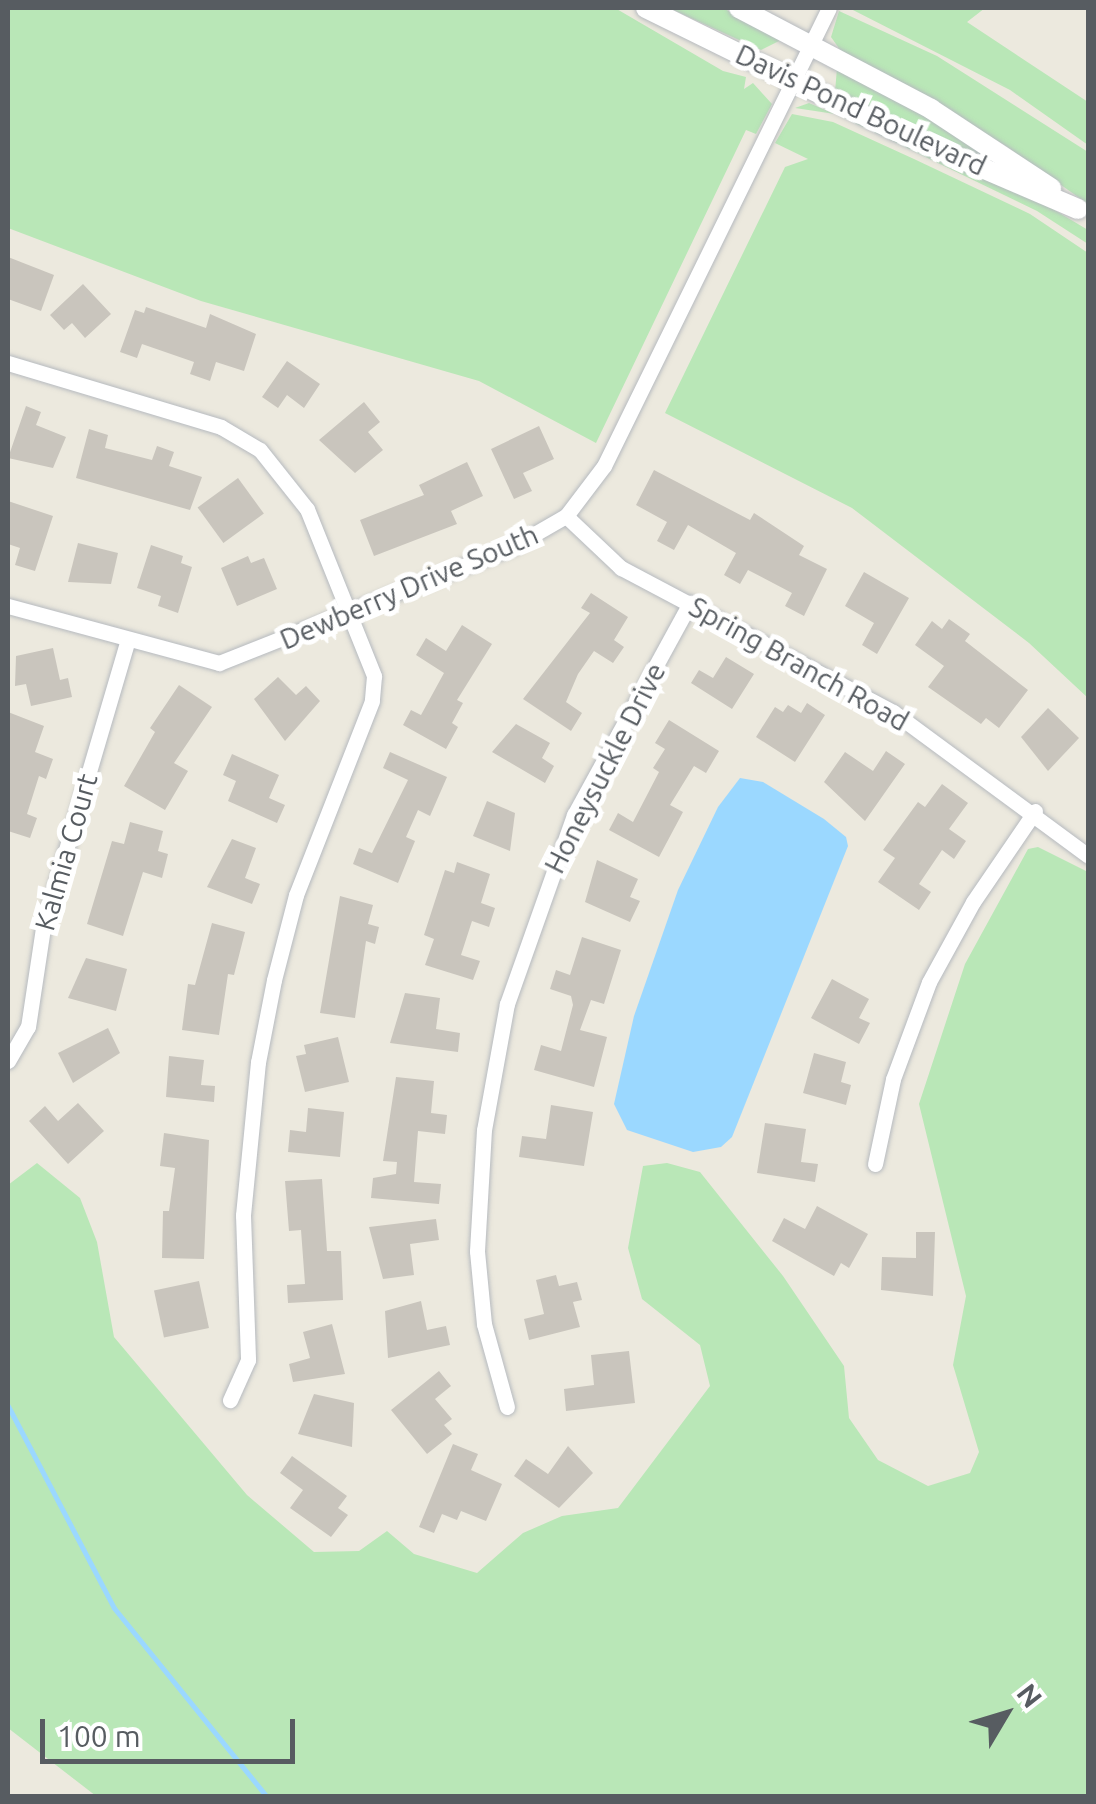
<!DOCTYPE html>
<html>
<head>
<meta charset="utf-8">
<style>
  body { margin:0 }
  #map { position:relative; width:1096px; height:1804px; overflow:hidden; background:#ece9de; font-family:Ubuntu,sans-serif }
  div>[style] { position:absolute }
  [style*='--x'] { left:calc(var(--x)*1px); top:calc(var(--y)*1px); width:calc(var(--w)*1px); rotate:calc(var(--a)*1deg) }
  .green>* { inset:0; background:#b9e7b7 }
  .water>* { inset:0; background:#9bd8ff }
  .stream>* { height:5px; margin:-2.5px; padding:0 2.5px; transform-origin:2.5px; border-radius:2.5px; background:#9bd8ff }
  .building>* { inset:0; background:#c9c5bd; transform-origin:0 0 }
  .roads { filter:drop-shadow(0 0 2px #b6babf) drop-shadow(0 0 2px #b6babf) }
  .minor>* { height:15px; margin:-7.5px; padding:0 7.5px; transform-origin:7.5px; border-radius:7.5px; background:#fff }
  .tertiary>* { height:20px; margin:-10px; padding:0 10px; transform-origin:10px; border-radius:10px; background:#fff }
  span { translate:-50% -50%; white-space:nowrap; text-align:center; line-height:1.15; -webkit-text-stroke:10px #fff; paint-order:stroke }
  .street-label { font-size:28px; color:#575c61 }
  .frame { position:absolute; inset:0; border:10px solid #575c61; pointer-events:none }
  .north { position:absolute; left:956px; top:1664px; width:100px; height:100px; -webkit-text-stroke:8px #fff; paint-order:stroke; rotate:52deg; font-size:28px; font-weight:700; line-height:40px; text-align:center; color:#575c61 }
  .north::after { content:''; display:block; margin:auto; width:35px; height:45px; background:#575c61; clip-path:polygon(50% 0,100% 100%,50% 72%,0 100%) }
  .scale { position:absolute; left:40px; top:1719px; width:255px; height:45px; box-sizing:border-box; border:5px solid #575c61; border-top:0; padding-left:12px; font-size:30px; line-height:35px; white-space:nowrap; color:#575c61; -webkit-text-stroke:8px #fff; paint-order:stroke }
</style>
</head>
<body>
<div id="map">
  <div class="green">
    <i style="clip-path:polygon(8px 8px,615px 8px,723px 71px,746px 77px,744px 89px,753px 83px,772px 104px,756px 134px,746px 130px,596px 443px,479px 381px,201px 301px,8px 228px)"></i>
    <i style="clip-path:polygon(669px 8px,723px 8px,781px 40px,761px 50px)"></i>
    <i style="clip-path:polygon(849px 8px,985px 8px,967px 22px,1088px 102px,1088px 145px,1010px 90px)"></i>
    <i style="clip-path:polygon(839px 11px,937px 56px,1088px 152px,1088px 204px,1003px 144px,843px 54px,831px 37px)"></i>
    <i style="clip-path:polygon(837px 68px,933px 115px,1019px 174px,835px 92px)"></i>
    <i style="clip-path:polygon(809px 103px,1036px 199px,1088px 230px,1088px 244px,1037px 211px,878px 134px,835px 114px,795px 108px)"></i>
    <i style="clip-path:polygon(792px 114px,833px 122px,914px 159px,1030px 214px,1088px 253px,1088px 698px,1029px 643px,852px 508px,665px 413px,785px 167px,808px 159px,775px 143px)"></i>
    <i style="clip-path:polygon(1038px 847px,1088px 872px,1088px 1796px,96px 1796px,8px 1728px,8px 1185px,37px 1163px,80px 1198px,97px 1242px,114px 1337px,247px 1495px,314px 1552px,359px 1551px,387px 1531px,414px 1554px,477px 1573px,523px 1533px,562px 1516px,618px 1508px,710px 1386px,700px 1345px,642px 1299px,628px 1248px,643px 1166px,667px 1163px,700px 1172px,783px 1276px,844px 1366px,849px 1418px,878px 1460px,928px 1486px,970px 1473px,979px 1452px,953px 1365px,966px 1296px,919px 1104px,965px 964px,1028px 849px)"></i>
  </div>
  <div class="water">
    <i style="clip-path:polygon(740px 778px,763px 782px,824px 819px,846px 837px,848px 846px,732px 1137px,721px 1147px,693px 1152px,627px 1130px,614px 1104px,634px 1016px,678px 890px,718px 807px)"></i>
  </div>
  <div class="stream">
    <i style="--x:8;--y:1406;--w:228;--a:62.3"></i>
    <i style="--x:114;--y:1608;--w:242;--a:51"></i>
  </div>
  <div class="building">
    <i style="clip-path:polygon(8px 257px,54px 275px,41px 311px,8px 299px)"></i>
    <i style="clip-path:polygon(83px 284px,111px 314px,85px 338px,72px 323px,64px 330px,50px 315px)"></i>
    <i style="clip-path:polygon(146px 307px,206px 328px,210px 314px,256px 334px,244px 371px,216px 362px,210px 381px,190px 374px,194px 362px,142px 344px,137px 358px,120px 352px,135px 310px,144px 313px)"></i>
    <i style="clip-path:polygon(287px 361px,320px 384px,304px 408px,287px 395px,278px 408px,262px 397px)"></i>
    <i style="clip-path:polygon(364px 402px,380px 422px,368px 432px,383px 450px,355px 473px,319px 440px)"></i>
    <i style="clip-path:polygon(26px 406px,41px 412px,36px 425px,66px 437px,53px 468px,8px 458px)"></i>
    <i style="clip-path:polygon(539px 426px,554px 459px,523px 473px,532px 491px,514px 499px,491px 449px)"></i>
    <i style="clip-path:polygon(89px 429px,108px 435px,105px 448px,152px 460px,157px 446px,174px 452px,169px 466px,202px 477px,190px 510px,76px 478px)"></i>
    <i style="clip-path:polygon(467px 462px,483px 496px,451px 511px,457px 524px,374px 556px,360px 520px,424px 495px,419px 485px)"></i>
    <i style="clip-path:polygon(654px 470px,750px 520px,754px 513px,804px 546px,799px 555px,827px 569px,804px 616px,785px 606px,792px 593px,748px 570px,740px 584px,724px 575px,736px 553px,688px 525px,674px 550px,657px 541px,667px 522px,636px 505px)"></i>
    <i style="left:238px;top:478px;width:44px;height:50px;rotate:54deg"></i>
    <i style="clip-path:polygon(8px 501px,53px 516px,35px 571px,15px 565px,20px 548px,8px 544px)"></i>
    <i style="clip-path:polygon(78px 543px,118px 553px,111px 584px,68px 582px)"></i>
    <i style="clip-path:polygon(151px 545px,183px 556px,181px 563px,192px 567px,178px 613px,158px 606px,161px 596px,137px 588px)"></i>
    <i style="clip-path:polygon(248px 556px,251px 563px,264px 558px,277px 589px,237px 606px,221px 568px)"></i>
    <i style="clip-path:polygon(864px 572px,909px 598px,877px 654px,862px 645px,874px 623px,845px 606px)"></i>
    <i style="clip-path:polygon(591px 593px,628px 617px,614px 640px,624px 647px,613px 663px,594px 651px,578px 674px,566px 702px,582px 713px,571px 731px,523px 699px,590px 613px,581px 608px)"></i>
    <i style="clip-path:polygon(949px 619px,970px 634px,965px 641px,1028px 690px,999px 728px,986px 718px,981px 724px,928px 687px,944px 666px,915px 645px,932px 621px,942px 629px)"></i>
    <i style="clip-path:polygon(462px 625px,492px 644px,457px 700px,463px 703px,452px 723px,458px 727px,446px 749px,403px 725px,411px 710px,421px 715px,444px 673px,416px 655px,426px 638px,446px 651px)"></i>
    <i style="clip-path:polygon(53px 648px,60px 680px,68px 678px,72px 697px,31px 706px,26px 684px,15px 686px,16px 656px)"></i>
    <i style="clip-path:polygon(726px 657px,754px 674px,732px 709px,691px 683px,699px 670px,713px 678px)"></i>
    <i style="clip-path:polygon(278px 677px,296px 695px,306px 686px,320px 701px,285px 741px,254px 699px)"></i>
    <i style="clip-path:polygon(179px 685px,212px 707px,174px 763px,188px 771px,165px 810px,124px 786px,155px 732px,150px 728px)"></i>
    <i style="clip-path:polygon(807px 703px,825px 715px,795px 762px,756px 737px,775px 707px,783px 712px,788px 705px,801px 713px)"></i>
    <i style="clip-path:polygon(1048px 708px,1079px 738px,1048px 771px,1021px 737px)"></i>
    <i style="clip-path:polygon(8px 712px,44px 726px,35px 752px,53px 759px,46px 779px,39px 776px,27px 814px,37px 818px,30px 838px,8px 831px)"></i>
    <i style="clip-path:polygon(669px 720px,719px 751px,706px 773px,694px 766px,670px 805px,683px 812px,659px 857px,609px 830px,618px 813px,633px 822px,659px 772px,653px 768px,665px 749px,655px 743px)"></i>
    <i style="clip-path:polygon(516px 724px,550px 743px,542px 758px,554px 766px,545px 783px,492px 752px)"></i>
    <i style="clip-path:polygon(886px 751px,905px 764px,865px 821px,824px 782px,845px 752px,873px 771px)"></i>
    <i style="clip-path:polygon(390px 752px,447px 777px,430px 816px,418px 810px,406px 837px,415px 841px,398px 883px,353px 864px,359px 848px,372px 853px,408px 780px,383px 768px)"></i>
    <i style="clip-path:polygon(232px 754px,279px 775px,269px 798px,285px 805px,277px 823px,228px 801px,236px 781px,223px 775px)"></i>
    <i style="clip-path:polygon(942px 784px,968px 803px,949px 829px,966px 841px,954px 859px,942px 850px,919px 884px,931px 892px,919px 910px,878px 882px,895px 858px,883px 850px,918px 802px,925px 807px)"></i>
    <i style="clip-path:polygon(487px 801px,515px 813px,510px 851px,473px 836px)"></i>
    <i style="clip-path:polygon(130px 822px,163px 831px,158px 851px,168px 854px,162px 878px,143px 872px,123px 936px,87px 924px,112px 841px,124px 844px)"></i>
    <i style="clip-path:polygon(232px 839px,256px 848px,245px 878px,260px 884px,252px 904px,207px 887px)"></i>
    <i style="clip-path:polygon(597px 860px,638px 879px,630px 897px,640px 901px,630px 922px,585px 902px)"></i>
    <i style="clip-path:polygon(457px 862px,490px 874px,481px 903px,495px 908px,489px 927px,472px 921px,461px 955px,480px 961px,473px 980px,425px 965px,434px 939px,424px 935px,433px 907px,445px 870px,454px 873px)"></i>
    <i style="clip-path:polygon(340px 896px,373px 905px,368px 924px,379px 927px,375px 944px,366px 941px,355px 1018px,320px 1013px)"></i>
    <i style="clip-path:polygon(212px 923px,245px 932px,234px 975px,228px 974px,219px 1035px,182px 1030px,188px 984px,195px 985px)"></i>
    <i style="clip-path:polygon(582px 937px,621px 950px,604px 1004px,591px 1000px,580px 1030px,607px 1037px,594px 1087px,534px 1070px,541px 1045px,561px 1051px,573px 1005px,571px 996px,550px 989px,556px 970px,570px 975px)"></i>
    <i style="clip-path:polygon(86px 958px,127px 969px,116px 1011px,68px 998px)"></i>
    <i style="clip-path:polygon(832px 979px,869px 999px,859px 1018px,870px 1023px,859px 1044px,811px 1018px)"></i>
    <i style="clip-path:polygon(405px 993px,440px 998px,436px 1029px,460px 1033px,458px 1052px,390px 1043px)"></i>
    <i style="clip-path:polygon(108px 1028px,120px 1053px,73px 1083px,58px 1053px)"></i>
    <i style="clip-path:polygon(338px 1037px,349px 1082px,305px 1092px,296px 1056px,306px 1054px,304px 1045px)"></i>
    <i style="clip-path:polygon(814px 1053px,846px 1062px,841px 1082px,851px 1085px,846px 1105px,803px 1093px)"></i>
    <i style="clip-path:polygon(169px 1056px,204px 1060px,201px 1085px,215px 1086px,214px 1102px,166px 1097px)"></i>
    <i style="clip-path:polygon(396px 1077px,434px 1081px,431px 1113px,447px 1115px,445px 1134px,418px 1131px,414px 1182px,441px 1184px,439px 1204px,371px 1198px,373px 1178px,396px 1174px,397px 1162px,383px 1161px)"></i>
    <i style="clip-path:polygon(78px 1103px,104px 1131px,68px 1164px,29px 1121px,45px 1106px,58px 1121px)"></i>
    <i style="clip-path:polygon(551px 1105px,593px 1112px,584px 1166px,519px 1157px,522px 1136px,546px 1139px)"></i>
    <i style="clip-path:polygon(308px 1108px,344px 1112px,340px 1157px,288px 1152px,290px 1130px,306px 1132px)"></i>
    <i style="clip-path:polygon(765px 1123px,806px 1129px,801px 1162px,818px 1164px,815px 1182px,757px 1173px)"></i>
    <i style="clip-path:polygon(164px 1133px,209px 1140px,204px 1259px,162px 1258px,163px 1211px,169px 1211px,175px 1168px,160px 1166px)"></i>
    <i style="clip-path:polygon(322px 1179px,327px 1251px,341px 1251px,343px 1300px,288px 1303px,287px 1285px,305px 1284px,301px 1230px,289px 1231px,285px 1181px)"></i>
    <i style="clip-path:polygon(817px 1206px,868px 1234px,849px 1268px,841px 1263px,834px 1276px,772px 1241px,784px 1218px,805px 1229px)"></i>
    <i style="clip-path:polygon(436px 1219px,439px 1240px,410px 1244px,414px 1275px,383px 1279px,369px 1227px)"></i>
    <i style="clip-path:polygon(916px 1232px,935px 1232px,933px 1296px,881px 1290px,882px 1257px,916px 1258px)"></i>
    <i style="clip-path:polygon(556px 1275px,559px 1286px,577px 1282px,582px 1300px,573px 1302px,580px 1327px,529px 1340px,524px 1319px,544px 1314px,536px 1280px)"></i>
    <i style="left:199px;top:1281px;width:48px;height:46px;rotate:78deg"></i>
    <i style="clip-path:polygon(421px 1301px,427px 1330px,446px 1326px,450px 1345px,388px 1358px,385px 1311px)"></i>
    <i style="clip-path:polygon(332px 1324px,345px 1374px,293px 1382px,289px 1364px,310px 1358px,303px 1332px)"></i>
    <i style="clip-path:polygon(629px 1351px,635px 1403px,566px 1411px,564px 1389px,594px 1385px,591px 1355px)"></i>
    <i style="clip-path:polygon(439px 1371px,451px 1386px,435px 1399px,452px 1419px,444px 1425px,452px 1434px,427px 1454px,391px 1410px)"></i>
    <i style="clip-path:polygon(314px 1394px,354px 1403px,352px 1447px,298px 1434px)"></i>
    <i style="clip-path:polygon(453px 1444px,478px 1454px,471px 1470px,502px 1484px,486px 1521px,461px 1511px,457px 1520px,442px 1514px,434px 1533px,419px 1527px)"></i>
    <i style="clip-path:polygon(568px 1446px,593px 1473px,559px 1508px,514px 1476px,526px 1459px,548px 1474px)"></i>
    <i style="clip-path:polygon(292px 1456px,347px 1496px,338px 1508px,348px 1515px,331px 1537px,290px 1508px,303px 1490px,280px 1473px)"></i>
  </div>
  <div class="roads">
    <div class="minor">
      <i style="--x:8;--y:363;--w:222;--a:16.7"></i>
      <i style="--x:221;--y:427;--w:45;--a:30.5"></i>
      <i style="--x:260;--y:450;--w:75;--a:51.5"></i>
      <i style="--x:307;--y:509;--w:180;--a:68.1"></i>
      <i style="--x:374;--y:676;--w:25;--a:95"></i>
      <i style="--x:372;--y:701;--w:208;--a:111.4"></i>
      <i style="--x:296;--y:895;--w:88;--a:104.5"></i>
      <i style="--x:274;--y:980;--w:84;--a:101"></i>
      <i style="--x:258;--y:1062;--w:154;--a:95.6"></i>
      <i style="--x:243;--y:1215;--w:145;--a:88"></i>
      <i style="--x:248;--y:1360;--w:44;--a:114.2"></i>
      <i style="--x:566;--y:516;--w:76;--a:43.4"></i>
      <i style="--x:621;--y:568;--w:308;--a:27.9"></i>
      <i style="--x:893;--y:712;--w:242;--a:36.4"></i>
      <i style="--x:8;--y:606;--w:219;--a:15.1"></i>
      <i style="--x:219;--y:663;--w:315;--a:-21.6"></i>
      <i style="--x:512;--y:547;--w:62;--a:-29.9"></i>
      <i style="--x:566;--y:516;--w:63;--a:-52.8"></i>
      <i style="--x:604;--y:466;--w:510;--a:-63.84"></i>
      <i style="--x:8;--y:1061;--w:39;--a:-60"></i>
      <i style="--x:28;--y:1027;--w:100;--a:-81.4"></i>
      <i style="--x:43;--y:928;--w:298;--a:-73.6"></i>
      <i style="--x:875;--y:1164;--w:87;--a:-78"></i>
      <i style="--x:893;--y:1079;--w:103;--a:-69.6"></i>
      <i style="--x:929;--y:982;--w:91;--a:-61.2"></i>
      <i style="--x:973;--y:902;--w:110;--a:-55.7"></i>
      <i style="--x:507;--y:1407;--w:86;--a:-105.5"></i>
      <i style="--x:484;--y:1324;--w:73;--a:-95.5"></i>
      <i style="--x:477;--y:1251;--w:121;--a:-86.7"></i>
      <i style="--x:484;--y:1130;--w:128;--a:-79.7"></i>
      <i style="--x:507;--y:1004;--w:201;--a:-70.5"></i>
      <i style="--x:574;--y:815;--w:242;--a:-61.3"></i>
    </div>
    <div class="tertiary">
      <i style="--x:646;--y:8;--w:279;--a:26.2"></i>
      <i style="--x:896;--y:131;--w:198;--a:23.2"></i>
      <i style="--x:739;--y:8;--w:217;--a:27.7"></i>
      <i style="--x:931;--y:109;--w:144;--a:33.4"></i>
    </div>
  </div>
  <div class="street-label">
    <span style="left:861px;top:110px;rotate:25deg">Davis Pond Boulevard</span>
    <span style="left:409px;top:587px;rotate:-23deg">Dewberry Drive South</span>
    <span style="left:799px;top:664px;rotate:29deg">Spring Branch Road</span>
    <span style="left:605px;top:768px;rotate:-63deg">Honeysuckle Drive</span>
    <span style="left:66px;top:852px;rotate:-74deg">Kalmia Court</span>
  </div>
  <div class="frame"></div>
  <div class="north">N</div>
  <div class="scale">100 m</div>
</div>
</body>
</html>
